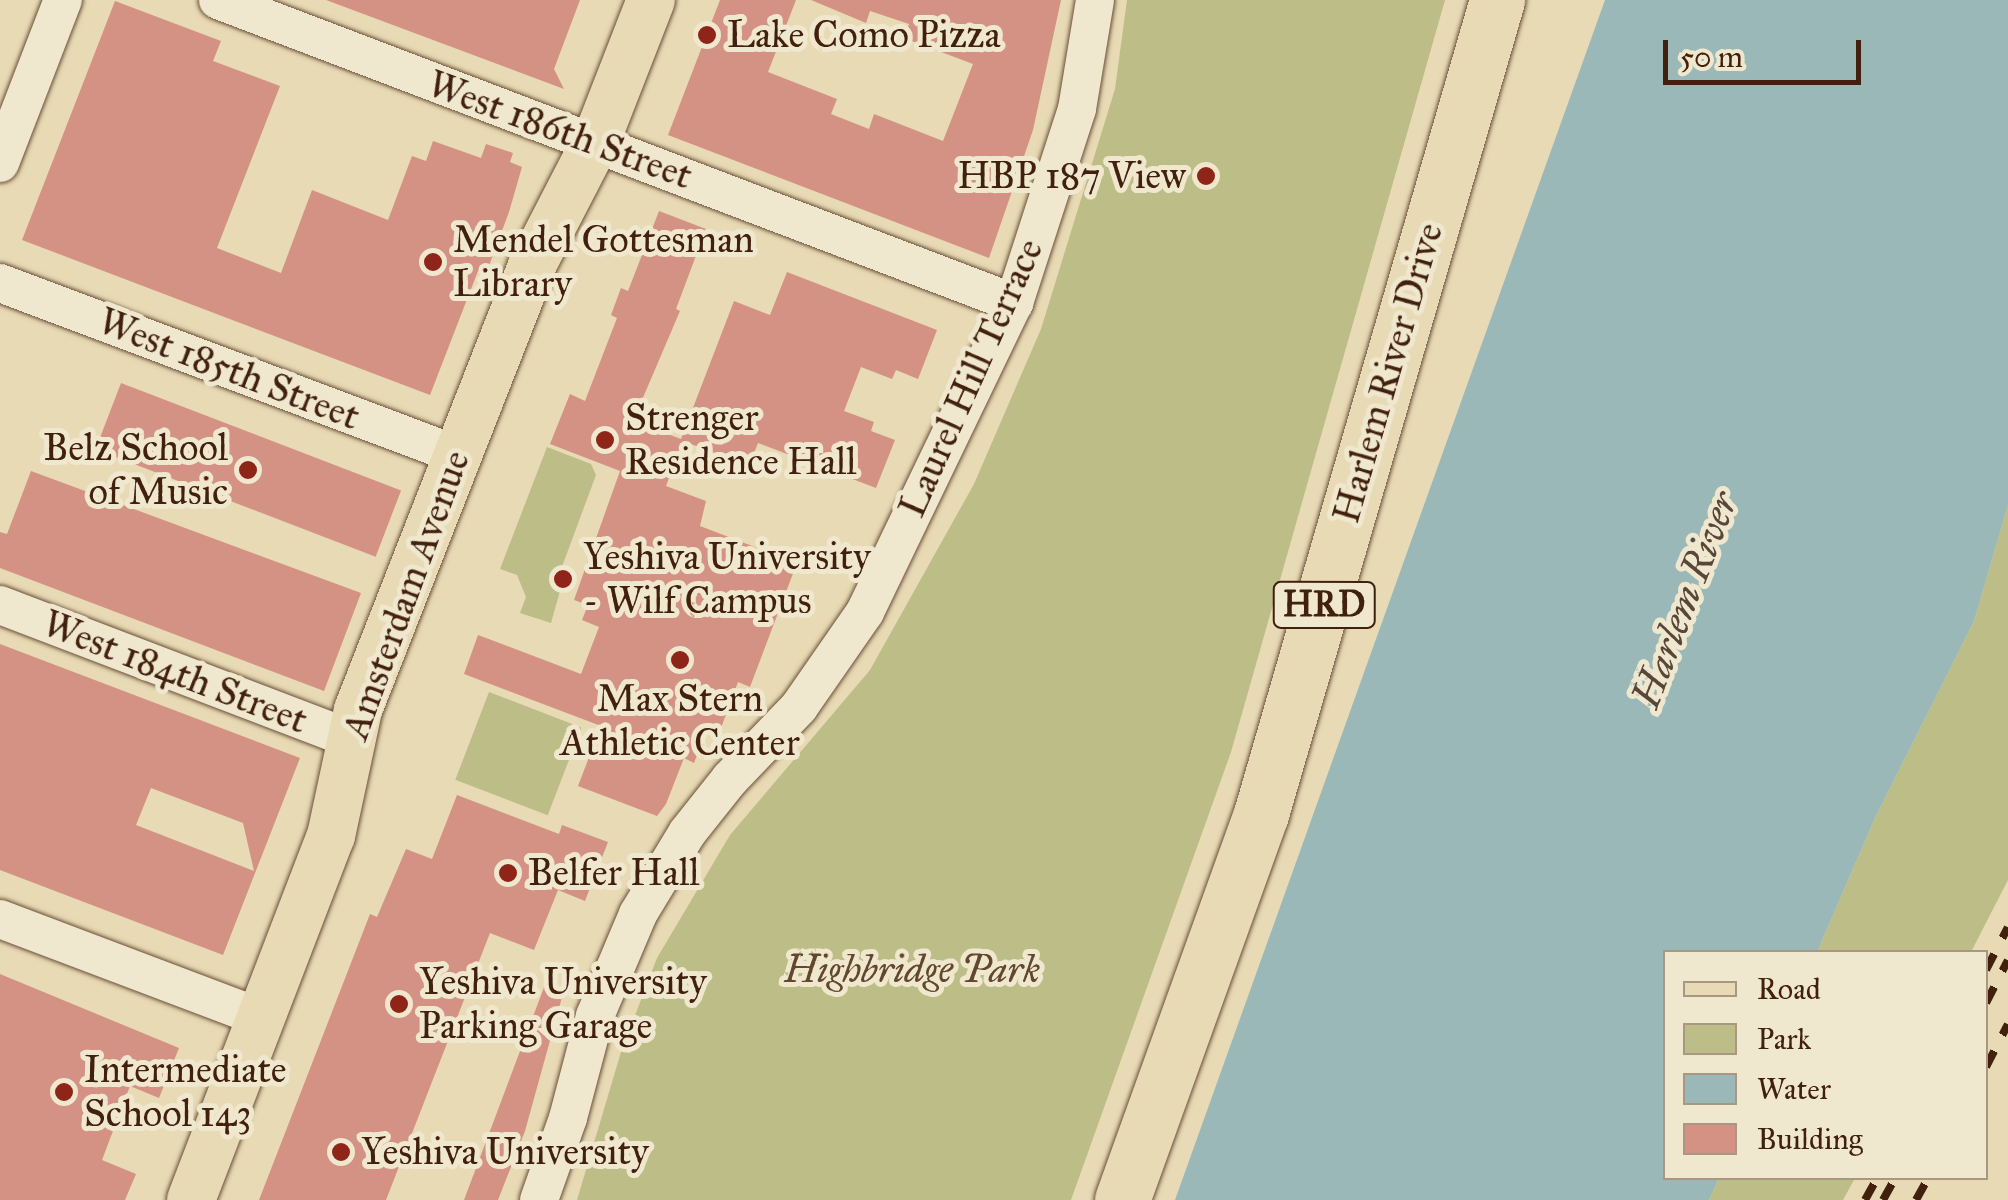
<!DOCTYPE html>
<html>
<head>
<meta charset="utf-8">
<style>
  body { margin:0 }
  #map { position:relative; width:2008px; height:1200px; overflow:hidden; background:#e7dab4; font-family:"IM FELL Great Primer",serif }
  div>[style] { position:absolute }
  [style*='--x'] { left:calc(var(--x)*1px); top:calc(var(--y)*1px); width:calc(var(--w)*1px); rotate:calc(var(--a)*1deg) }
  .green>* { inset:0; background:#bdbd88; transform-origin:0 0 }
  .water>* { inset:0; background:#9ab8b7 }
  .building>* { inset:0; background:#d49284; transform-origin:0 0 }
  .roads { filter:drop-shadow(0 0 2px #6b4e38) drop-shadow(0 0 2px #6b4e38) }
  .minor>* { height:38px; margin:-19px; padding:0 19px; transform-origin:19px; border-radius:19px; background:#efe7ce }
  .major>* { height:48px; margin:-24px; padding:0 24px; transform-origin:24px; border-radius:24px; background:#e7dab4 }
  .highway>* { height:55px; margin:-27.5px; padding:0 27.5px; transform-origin:27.5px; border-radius:27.5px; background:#e7dab4 }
  .rail>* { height:8px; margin-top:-4px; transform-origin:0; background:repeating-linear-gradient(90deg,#42200e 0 18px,transparent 0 36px) }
  .dots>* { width:28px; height:28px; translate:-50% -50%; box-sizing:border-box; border:5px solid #efe7ce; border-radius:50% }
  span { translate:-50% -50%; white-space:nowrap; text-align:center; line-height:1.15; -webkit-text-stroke:10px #efe7ce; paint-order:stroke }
  .shield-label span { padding:2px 8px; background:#efe7ce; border:2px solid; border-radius:8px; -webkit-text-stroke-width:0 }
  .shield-label { font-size:35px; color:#42200e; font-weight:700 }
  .poi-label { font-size:38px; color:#42200e }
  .left { translate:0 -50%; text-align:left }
  .right { translate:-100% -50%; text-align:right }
  .street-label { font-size:38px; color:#42200e }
  .park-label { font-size:38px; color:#61472c; font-style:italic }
  .water-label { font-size:40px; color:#584638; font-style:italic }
  .legend { position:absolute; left:1663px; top:950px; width:325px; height:230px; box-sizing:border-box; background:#efe7ce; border:2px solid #aa9781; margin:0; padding:12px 18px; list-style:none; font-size:30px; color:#42200e }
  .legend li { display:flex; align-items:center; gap:20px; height:50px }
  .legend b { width:50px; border:2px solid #aa9781 }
  .scale { position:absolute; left:1663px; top:40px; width:198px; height:45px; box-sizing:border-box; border:5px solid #42200e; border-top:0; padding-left:12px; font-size:30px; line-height:35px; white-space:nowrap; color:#42200e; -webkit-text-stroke:8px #efe7ce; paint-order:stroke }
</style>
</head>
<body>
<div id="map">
  <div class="green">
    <i style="clip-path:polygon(1127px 0,1445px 0,1231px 752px,1071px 1200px,577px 1200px,621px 1052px,657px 958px,730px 835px,870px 670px,974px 484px,1041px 329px,1115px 89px)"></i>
    <i style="clip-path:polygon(547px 447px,591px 464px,596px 475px,560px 572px,562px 584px,551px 623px,520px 613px,526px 597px,517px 575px,500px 569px)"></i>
    <i style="clip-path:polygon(2008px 505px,2008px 880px,1971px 952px,1817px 952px,1875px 818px,1974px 621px)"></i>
    <i style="left:489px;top:692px;width:99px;height:94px;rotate:21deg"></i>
    <i style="clip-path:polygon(1719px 1178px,1855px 1178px,1843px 1200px,1709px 1200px)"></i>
  </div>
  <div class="water">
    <i style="clip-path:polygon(1605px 0,2008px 0,2008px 505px,1974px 621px,1875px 818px,1817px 952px,1666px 952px,1666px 1178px,1719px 1178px,1709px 1200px,1175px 1200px)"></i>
  </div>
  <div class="building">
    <i style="clip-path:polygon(326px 0,580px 0,554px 69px,564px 89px)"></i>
    <i style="clip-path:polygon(720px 0,796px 0,768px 72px,837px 99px,831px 114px,869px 129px,874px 114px,943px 141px,973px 64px,904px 38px,909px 24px,870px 11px,866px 23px,811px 0,1061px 0,1033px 130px,989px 258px,668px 135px)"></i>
    <i style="clip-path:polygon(115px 1px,221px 41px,213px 61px,280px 86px,217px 248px,281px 273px,312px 190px,388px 220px,412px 156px,426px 161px,433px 141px,481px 158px,486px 144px,513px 153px,510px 162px,522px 167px,509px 212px,486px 274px,478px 271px,430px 395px,22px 240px)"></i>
    <i style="clip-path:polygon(659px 211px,706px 229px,676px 309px,680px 311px,633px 421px,681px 439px,734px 301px,770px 315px,787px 272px,937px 330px,918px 379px,896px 370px,892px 379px,861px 367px,844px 411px,874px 422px,871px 431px,895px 440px,876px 488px,758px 443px,749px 466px,683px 441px,666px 486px,706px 501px,700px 526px,797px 563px,750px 687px,738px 682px,721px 728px,709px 723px,694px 763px,684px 758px,666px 804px,657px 816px,578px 786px,601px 726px,464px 674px,478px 635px,581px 674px,599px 627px,582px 620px,588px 605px,574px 600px,620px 471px,550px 444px,570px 394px,585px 401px,617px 318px,611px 315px,621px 288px,628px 291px)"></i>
    <i style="left:121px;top:383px;width:300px;height:71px;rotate:21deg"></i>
    <i style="clip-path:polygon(31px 471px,361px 593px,324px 691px,0 568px,0 532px,7px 534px)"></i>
    <i style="clip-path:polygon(evenodd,0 644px,300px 758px,223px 955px,0 870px,0 644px,151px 788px,243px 823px,254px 871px,136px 825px,151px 788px)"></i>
    <i style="clip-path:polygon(457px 795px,559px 834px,562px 825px,608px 842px,585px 901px,558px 890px,534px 950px,490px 933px,386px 1200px,259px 1200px,370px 914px,377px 917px,406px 849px,432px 859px)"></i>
    <i style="clip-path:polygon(0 974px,179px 1048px,159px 1098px,130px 1086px,102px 1160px,136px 1174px,125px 1200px,0 1200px)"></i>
    <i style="clip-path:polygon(546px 982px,564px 990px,525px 1131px,498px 1200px,464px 1200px)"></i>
  </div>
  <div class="roads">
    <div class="minor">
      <i style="--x:218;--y:0;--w:852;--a:20.84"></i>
      <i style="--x:0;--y:163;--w:175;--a:-68.9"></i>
      <i style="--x:0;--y:283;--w:488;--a:20.6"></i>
      <i style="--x:0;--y:605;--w:375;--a:20.9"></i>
      <i style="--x:0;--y:919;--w:280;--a:20.7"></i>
      <i style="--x:539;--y:1200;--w:87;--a:-70.5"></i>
      <i style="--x:568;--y:1118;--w:106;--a:-75.2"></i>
      <i style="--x:595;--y:1016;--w:111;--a:-67.1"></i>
      <i style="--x:638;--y:914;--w:95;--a:-58.8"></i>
      <i style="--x:687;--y:833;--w:69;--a:-51.5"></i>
      <i style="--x:730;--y:779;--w:100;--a:-46.2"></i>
      <i style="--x:799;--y:707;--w:116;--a:-55.2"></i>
      <i style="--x:865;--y:612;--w:343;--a:-64.3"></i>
      <i style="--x:1014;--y:303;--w:204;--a:-72"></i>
      <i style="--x:1077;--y:109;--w:110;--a:-80.6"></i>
    </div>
    <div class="major">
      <i style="--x:191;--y:1200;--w:390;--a:-69"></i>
      <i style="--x:331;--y:836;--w:129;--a:-77.9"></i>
      <i style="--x:358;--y:710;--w:478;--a:-68.6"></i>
      <i style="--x:532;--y:265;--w:140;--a:-62.7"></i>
      <i style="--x:596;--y:141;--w:151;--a:-68.7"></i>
    </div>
    <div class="highway">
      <i style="--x:1122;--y:1200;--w:410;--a:-70.2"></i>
      <i style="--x:1261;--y:814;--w:848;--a:-73.83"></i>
    </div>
  </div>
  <div class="rail">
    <i style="--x:1986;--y:970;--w:48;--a:-62.9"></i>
    <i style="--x:1986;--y:1003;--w:48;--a:-62.9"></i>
    <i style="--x:1986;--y:1067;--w:48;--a:-62.9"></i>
    <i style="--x:1865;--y:1200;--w:25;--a:-61"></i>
    <i style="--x:1883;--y:1200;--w:25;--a:-61"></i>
    <i style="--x:1916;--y:1200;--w:25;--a:-61"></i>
  </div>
  <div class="dots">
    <i style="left:707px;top:35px;background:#8f2418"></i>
    <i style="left:1206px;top:176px;background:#8f2418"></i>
    <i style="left:433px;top:262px;background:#8f2418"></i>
    <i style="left:605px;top:440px;background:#8f2418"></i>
    <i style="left:248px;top:470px;background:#8f2418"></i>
    <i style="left:563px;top:579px;background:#8f2418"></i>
    <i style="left:680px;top:660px;background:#8f2418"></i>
    <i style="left:508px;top:873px;background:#8f2418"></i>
    <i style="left:399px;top:1004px;background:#8f2418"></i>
    <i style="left:64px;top:1092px;background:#8f2418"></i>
    <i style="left:341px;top:1152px;background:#8f2418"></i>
  </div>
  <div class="shield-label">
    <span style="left:1324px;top:605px">HRD</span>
  </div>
  <div class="poi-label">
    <span class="left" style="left:727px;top:35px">Lake Como Pizza</span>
    <span class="right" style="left:1186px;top:176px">HBP 187 View</span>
    <span class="left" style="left:453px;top:262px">Mendel Gottesman<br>Library</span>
    <span class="left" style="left:625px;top:440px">Strenger<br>Residence Hall</span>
    <span class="right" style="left:228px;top:470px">Belz School<br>of Music</span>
    <span class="left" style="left:583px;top:579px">Yeshiva University<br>- Wilf Campus</span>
    <span style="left:680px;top:721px">Max Stern<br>Athletic Center</span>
    <span class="left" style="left:528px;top:873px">Belfer Hall</span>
    <span class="left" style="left:419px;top:1004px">Yeshiva University<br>Parking Garage</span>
    <span class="left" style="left:84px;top:1092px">Intermediate<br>School 143</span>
    <span class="left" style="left:361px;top:1152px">Yeshiva University</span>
  </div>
  <div class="street-label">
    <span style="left:560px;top:130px;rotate:20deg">West 186th Street</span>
    <span style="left:229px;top:369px;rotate:21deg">West 185th Street</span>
    <span style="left:1388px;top:373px;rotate:-74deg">Harlem River Drive</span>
    <span style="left:971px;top:378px;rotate:-66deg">Laurel Hill Terrace</span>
    <span style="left:406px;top:595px;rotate:-70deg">Amsterdam Avenue</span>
    <span style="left:175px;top:672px;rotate:21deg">West 184th Street</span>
  </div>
  <div class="park-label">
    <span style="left:912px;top:970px">Highbridge Park</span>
  </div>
  <div class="water-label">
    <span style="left:1685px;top:600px;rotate:-69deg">Harlem River</span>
  </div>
  <ul class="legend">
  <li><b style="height:12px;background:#e7dab4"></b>Road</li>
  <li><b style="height:28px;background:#bdbd88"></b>Park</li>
  <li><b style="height:28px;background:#9ab8b7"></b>Water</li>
  <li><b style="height:28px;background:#d49284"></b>Building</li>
  </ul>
  <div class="scale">50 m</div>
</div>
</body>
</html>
